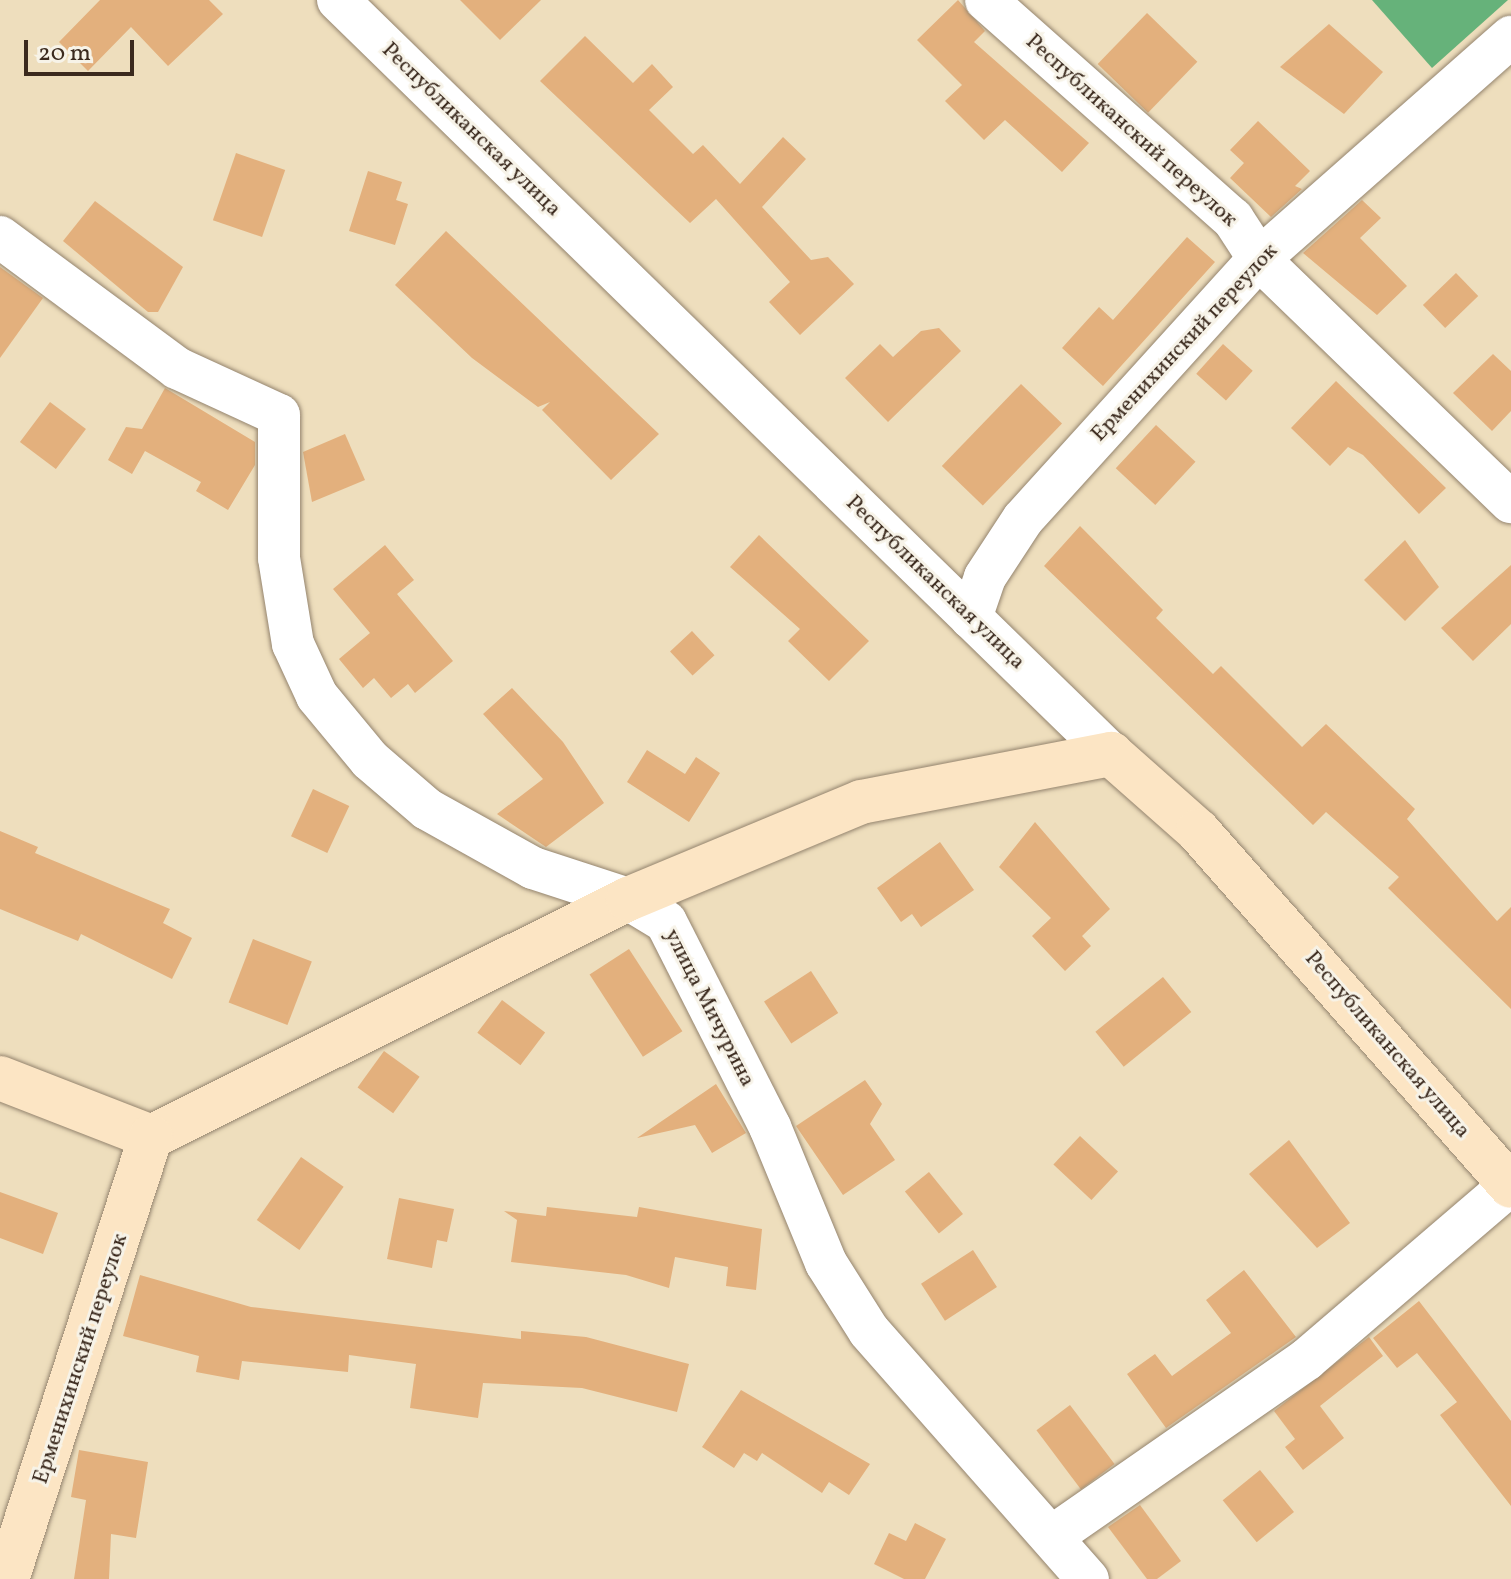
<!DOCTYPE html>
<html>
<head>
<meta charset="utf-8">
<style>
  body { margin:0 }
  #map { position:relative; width:1511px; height:1579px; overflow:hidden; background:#eedebd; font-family:Vollkorn,serif }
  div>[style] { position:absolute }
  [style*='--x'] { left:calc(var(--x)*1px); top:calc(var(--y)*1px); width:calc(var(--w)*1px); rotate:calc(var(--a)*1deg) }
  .forest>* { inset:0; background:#66b27a }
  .building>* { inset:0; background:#e3b07d; transform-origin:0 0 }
  .roads { filter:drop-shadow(0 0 2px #94846e) drop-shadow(0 0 2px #94846e) }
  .street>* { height:42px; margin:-21px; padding:0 21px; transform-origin:21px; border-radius:21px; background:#fff }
  .secondary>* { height:44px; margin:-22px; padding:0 22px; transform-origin:22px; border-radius:22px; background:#fce5c4 }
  span { translate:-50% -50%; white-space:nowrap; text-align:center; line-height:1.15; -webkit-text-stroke:6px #f7f3e8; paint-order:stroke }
  .street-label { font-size:22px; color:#3b2a1e }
  .scale { position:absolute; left:24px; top:40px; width:110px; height:36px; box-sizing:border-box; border:4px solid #3b2a1e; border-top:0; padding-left:10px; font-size:24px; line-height:28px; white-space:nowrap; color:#3b2a1e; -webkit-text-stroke:6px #f7f3e8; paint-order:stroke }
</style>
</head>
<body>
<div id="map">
  <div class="forest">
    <i style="clip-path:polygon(1372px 0,1508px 0,1432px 68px)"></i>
  </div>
  <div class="building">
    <i style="clip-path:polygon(100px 0,209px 0,223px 14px,168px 66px,131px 27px,88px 71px,59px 42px)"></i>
    <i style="clip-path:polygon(460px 0,541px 0,500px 40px)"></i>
    <i style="clip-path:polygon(958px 0,985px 31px,974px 42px,1089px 143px,1062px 172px,1005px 120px,984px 140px,945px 101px,962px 85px,917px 40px)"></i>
    <i style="left:1147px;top:13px;width:70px;height:71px;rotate:44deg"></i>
    <i style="clip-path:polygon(1329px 24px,1383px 72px,1344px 114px,1280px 67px)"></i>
    <i style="clip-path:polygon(585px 36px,633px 83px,652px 64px,673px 87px,649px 110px,693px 154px,703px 145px,740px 184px,783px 137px,806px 159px,762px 207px,811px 260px,828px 257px,854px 284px,800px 335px,769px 302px,790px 282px,716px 199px,690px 223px,540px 81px)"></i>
    <i style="clip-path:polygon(1258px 121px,1310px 171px,1295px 186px,1302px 189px,1271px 217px,1230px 178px,1244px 163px,1230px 150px)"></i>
    <i style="left:236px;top:153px;width:52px;height:71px;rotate:19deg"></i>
    <i style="clip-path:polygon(368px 171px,402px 182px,396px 200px,408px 204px,395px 245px,349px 231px)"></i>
    <i style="clip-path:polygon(1362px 200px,1381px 218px,1360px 238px,1407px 286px,1377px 315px,1303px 253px)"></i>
    <i style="clip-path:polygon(95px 201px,183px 267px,158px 312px,148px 312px,63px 241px)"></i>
    <i style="clip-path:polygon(446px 231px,659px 434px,611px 480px,542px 410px,550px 402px,538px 407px,472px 358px,395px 285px)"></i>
    <i style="clip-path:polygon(1187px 237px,1215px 262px,1103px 386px,1062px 348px,1099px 307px,1113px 320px)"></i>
    <i style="clip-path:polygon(0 267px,43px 298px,0 358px)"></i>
    <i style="left:1456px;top:273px;width:32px;height:46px;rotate:46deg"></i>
    <i style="clip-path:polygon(939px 328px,961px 351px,888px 422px,845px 378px,880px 344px,893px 357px,921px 331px)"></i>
    <i style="left:1223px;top:344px;width:40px;height:40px;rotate:42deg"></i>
    <i style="clip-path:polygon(1493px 354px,1511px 371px,1511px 411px,1492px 431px,1453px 393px)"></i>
    <i style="clip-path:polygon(1336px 381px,1446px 488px,1419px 514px,1363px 455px,1348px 447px,1330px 466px,1291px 428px)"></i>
    <i style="left:1021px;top:384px;width:57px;height:114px;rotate:44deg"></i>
    <i style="clip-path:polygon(165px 388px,255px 442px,255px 465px,228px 510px,196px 491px,201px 482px,145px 451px,132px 474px,108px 460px,126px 427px,142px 429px)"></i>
    <i style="left:50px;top:402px;width:45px;height:50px;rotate:37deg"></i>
    <i style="left:1156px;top:425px;width:54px;height:59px;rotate:43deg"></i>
    <i style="clip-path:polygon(345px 434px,365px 480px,312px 502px,303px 452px)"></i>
    <i style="clip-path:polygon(1080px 526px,1163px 610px,1156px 618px,1213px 674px,1221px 666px,1302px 747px,1326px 724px,1415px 809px,1407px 819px,1497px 921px,1511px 907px,1511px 1009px,1388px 888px,1399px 877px,1326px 812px,1313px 825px,1044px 566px)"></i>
    <i style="clip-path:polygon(759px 535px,869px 641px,829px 681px,788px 641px,800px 629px,730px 567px)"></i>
    <i style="clip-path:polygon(1405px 540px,1439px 587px,1405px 621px,1364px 580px)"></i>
    <i style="clip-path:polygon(385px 545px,414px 580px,397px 594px,453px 661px,415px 693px,408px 684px,391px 698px,374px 678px,363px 688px,339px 659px,370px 633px,333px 589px)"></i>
    <i style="clip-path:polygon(1511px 565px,1511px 624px,1473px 661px,1441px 628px)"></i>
    <i style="left:692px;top:631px;width:33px;height:30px;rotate:47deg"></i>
    <i style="clip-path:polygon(512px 688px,563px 742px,604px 803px,546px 847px,497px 814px,543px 779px,483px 714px)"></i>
    <i style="clip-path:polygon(647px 750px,685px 774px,696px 757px,720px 773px,689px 822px,627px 782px)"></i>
    <i style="left:313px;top:789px;width:40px;height:52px;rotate:25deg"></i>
    <i style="clip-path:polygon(1035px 822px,1110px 909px,1082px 936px,1091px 946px,1065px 971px,1032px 936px,1051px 918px,999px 867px)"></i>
    <i style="clip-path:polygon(0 831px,38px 847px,35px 853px,170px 909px,163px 923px,192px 938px,172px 979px,81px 934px,78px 941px,0 909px)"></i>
    <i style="clip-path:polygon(940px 842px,974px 890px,921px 927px,912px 914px,901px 922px,877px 888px)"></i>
    <i style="left:253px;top:939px;width:63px;height:68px;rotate:21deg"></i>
    <i style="left:629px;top:949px;width:98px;height:47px;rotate:57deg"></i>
    <i style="left:811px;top:971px;width:50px;height:56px;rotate:57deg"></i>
    <i style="left:1163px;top:977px;width:45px;height:87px;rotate:51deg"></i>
    <i style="left:502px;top:1000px;width:54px;height:41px;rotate:37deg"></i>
    <i style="left:384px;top:1051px;width:44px;height:45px;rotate:36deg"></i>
    <i style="clip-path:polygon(865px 1080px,882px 1104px,870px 1124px,895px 1160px,843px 1195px,796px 1126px)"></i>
    <i style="clip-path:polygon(716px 1084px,746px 1133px,712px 1153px,695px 1125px,637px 1138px)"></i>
    <i style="left:1080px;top:1136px;width:52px;height:39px;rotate:43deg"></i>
    <i style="clip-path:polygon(1289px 1140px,1350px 1223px,1317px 1248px,1249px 1174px)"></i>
    <i style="left:301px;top:1157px;width:52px;height:77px;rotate:35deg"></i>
    <i style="left:929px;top:1172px;width:54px;height:31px;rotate:51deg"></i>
    <i style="clip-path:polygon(0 1192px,58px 1213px,43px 1254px,0 1238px)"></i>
    <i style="clip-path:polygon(399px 1198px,454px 1209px,447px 1242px,437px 1240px,432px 1268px,387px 1259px)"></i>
    <i style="clip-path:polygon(547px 1207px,637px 1217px,639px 1207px,762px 1229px,756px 1290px,726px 1286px,728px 1267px,675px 1257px,669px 1288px,626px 1275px,511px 1262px,517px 1220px,504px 1211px,546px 1216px)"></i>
    <i style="left:973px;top:1250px;width:44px;height:62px;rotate:57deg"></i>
    <i style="clip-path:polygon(1244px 1270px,1296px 1337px,1166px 1428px,1127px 1374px,1155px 1354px,1172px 1376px,1231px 1333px,1206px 1300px)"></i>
    <i style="clip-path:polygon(140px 1275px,251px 1307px,521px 1339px,521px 1331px,586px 1337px,689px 1364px,677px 1412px,582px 1388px,483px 1383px,478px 1418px,410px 1408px,416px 1364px,349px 1355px,348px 1372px,242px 1361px,239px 1380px,196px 1372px,199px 1356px,123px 1336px)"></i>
    <i style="clip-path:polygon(1419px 1301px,1511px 1421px,1511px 1506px,1440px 1415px,1457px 1402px,1417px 1353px,1397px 1368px,1373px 1338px)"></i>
    <i style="clip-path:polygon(1369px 1337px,1383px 1356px,1320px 1406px,1344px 1438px,1303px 1470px,1285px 1447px,1295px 1439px,1274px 1411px)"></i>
    <i style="clip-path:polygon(741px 1390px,870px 1464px,849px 1495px,829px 1482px,822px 1493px,762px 1453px,757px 1461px,744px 1453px,734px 1468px,702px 1447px)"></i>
    <i style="left:1070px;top:1405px;width:74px;height:42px;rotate:53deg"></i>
    <i style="clip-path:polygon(79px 1450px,148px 1462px,136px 1538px,111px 1534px,109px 1579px,74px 1579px,86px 1500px,71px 1497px)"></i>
    <i style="left:1260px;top:1470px;width:54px;height:48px;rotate:51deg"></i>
    <i style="clip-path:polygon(1140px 1505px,1181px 1561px,1157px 1579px,1147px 1579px,1108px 1527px)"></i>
    <i style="clip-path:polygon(915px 1523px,946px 1539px,925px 1579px,904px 1579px,874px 1564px,889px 1533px,906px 1541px)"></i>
  </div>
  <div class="roads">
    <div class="street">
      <i style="--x:338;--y:0;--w:1080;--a:44.29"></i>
      <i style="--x:986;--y:0;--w:330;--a:41.6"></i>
      <i style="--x:1233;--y:219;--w:48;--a:57"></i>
      <i style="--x:1259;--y:259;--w:350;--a:44"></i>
      <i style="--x:0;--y:237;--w:220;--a:36.5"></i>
      <i style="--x:177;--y:368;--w:112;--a:24.7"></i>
      <i style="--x:279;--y:415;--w:143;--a:90"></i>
      <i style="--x:279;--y:558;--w:87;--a:80.8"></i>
      <i style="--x:293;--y:644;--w:57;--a:65.2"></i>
      <i style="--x:317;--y:696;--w:83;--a:50.4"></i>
      <i style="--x:370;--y:760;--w:75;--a:40.7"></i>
      <i style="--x:427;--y:809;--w:121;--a:29.1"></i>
      <i style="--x:533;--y:868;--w:100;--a:18.1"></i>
      <i style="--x:628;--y:899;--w:44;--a:31.2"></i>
      <i style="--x:666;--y:922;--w:230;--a:63.1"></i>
      <i style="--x:770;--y:1127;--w:147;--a:67.6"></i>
      <i style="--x:826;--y:1263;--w:80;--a:57.7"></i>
      <i style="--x:869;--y:1331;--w:331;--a:48.6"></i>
      <i style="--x:971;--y:618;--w:43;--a:-71.1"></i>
      <i style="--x:985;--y:577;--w:69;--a:-56.8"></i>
      <i style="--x:1023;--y:519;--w:351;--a:-47.8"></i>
      <i style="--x:1259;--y:259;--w:336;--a:-41.4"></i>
      <i style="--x:1054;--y:1535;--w:308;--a:-34.8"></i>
      <i style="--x:1307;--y:1359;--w:267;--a:-40.6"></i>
    </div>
    <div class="secondary">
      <i style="--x:0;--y:1078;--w:162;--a:21.3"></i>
      <i style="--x:151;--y:1137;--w:533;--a:-26.52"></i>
      <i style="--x:628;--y:899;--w:252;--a:-22.6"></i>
      <i style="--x:861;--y:802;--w:255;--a:-10.9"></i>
      <i style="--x:1111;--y:754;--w:116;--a:41.5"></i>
      <i style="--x:1198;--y:831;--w:473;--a:48.6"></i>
      <i style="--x:7;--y:1579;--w:465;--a:-72"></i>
    </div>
  </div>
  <div class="street-label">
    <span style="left:471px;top:130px;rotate:44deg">Республиканская улица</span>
    <span style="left:1131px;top:131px;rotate:42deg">Республиканский переулок</span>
    <span style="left:1185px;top:343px;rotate:-47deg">Ерменихинский переулок</span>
    <span style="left:935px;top:583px;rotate:44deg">Республиканская улица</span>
    <span style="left:709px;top:1008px;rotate:63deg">улица Мичурина</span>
    <span style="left:1387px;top:1045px;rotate:49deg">Республиканская улица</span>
    <span style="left:81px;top:1359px;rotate:-72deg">Ерменихинский переулок</span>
  </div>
  <div class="scale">20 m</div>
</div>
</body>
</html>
